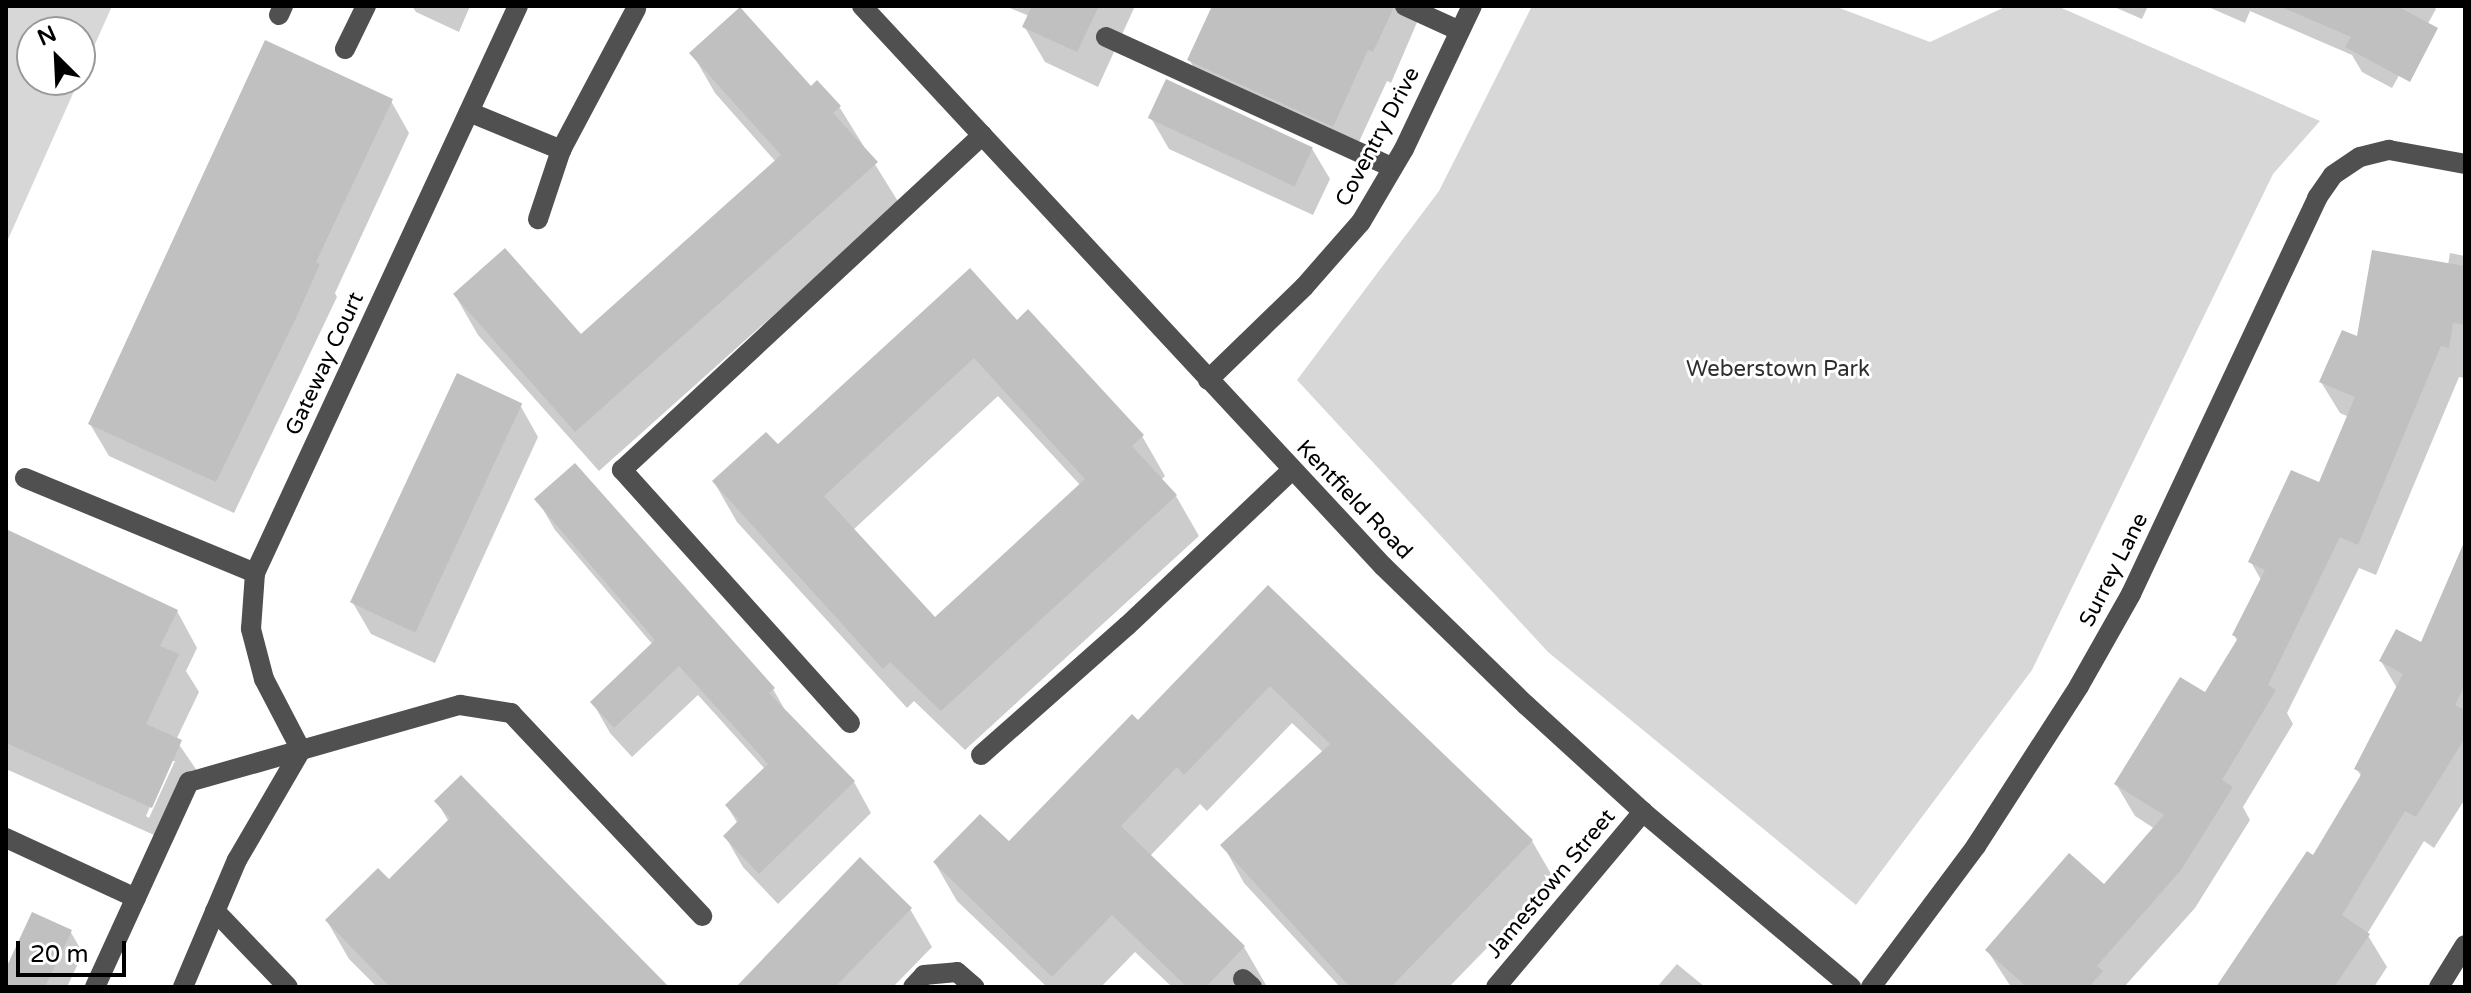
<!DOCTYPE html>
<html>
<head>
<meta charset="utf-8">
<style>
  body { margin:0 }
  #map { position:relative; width:2471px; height:993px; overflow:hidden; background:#fff; font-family:"Varela Round",sans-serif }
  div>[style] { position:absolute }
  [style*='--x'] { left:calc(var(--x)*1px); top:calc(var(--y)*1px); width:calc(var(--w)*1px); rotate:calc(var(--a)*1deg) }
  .green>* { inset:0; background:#d7d7d7 }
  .shadow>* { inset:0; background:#0003 }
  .building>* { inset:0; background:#c0c0c0; transform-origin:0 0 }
  .minor>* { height:20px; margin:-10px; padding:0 10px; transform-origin:10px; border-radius:10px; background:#505050 }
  span { translate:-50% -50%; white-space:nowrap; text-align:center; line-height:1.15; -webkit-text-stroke:6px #fff; paint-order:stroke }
  .street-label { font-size:22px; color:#000 }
  .park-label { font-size:22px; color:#2e2e2e }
  .frame { position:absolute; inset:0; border:8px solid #000; pointer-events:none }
  .north { position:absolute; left:16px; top:16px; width:80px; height:80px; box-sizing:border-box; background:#fff; border:2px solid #999; border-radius:50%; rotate:336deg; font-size:22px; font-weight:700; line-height:32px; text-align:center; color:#000 }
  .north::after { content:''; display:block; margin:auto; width:28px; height:36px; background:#000; clip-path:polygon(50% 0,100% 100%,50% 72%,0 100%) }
  .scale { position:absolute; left:16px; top:941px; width:110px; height:36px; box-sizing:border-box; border:4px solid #000; border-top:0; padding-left:10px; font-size:24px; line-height:28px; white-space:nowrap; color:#000; -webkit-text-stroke:6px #fff; paint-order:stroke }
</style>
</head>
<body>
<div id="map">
  <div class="green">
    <i style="clip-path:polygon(6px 6px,112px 6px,80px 78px,80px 32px,32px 32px,32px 80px,79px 80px,6px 244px)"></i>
    <i style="clip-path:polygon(1532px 6px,1834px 6px,1930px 42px,2007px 6px,2057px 6px,2320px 121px,2273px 174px,2032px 670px,1856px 905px,1548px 652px,1297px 380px,1439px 191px)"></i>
  </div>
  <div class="shadow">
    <i style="clip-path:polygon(412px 6px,470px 6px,459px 32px,416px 12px)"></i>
    <i style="clip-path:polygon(1005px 6px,1135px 6px,1098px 87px,1045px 62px,1024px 26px,1029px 16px)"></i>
    <i style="clip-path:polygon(1221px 6px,1424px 6px,1391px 83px,1387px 81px,1352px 157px,1207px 91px,1189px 59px)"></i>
    <i style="clip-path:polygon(2112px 6px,2148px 6px,2142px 19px)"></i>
    <i style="clip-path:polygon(2206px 6px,2434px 6px,2436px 9px,2392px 88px,2362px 72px,2352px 55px,2250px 11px,2245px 23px)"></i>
    <i style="clip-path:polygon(692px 53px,810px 88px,817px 83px,840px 108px,899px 203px,599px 471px,478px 335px,455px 295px,581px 337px,776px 162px,715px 93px)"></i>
    <i style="clip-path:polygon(391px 101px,409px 133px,335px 293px,337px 297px,234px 513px,109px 456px,90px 424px)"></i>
    <i style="clip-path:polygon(1151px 118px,1311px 147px,1330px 179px,1313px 215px,1169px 149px)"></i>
    <i style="clip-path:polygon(2450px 253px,2465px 256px,2465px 378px,2459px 377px,2376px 575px,2359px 568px,2287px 713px,2293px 724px,2243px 807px,2250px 820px,2195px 908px,2124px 987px,2011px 987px,1987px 950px,2104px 887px,2155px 829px,2135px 816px,2116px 784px,2206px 695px,2238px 642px,2234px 635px,2261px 580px,2251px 562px,2320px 484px,2349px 417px,2340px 413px,2321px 382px,2358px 339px,2448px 265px)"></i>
    <i style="clip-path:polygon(evenodd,1017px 323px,1142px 436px,1165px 476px,1161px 480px,1176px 496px,1199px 536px,965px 750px,914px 701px,907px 708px,737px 522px,714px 482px,1017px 323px,998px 396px,1081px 486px,935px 620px,853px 530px,998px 396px)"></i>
    <i style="clip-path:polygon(520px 405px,538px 437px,435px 663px,371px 634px,353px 603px)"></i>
    <i style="clip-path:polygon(537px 499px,773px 689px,789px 717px,854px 782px,871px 813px,778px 904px,743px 867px,725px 836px,738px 824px,727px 806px,765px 769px,698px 695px,632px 757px,610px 733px,593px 703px,653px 645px,555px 530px)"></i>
    <i style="clip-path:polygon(evenodd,6px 531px,177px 611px,197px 648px,186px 671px,199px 692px,176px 740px,202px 778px,172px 843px,6px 769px,6px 531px,170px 761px,175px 761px,149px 818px,146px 816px,170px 761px)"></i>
    <i style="clip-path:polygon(2465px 549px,2465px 799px,2434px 848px,2424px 841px,2367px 934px,2387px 967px,2374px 987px,2218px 987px,2313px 858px,2362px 778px,2357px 769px,2398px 690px,2381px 661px,2422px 645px)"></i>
    <i style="clip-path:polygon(1268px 588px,1532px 841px,1554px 879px,1449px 987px,1340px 987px,1244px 883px,1223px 845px,1324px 753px,1292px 723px,1207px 811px,1200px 804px,1150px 856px,1244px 947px,1266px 985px,1172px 987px,1135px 952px,1101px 987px,1047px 987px,957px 901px,935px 863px,1009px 844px,1138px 723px)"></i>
    <i style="clip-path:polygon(437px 802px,666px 987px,377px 987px,349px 959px,327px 921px,389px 882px,449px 822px)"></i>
    <i style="clip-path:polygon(910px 909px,932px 947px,893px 987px,739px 987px)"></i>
    <i style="clip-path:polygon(70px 931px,83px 953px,67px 987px,6px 987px,6px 972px)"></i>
    <i style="clip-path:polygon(1677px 964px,1705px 987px,1657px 987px)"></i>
  </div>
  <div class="building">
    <i style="clip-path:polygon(1032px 6px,1099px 6px,1077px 52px,1022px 27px)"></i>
    <i style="clip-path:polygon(1212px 6px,1392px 6px,1393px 9px,1373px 52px,1368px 50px,1333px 127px,1187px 60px)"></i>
    <i style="clip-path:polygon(2279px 6px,2397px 6px,2438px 28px,2410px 82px,2345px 47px,2351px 37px)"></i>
    <i style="clip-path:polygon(740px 7px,811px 86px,817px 80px,841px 106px,833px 113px,878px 162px,575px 432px,453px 294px,505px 248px,581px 334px,781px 155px,689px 53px)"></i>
    <i style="clip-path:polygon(265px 40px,393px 99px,316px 262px,320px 264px,296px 318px,216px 482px,88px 424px)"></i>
    <i style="left:1166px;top:79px;width:162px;height:43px;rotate:25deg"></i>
    <i style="clip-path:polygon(2372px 250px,2465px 266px,2465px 325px,2453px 323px,2449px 348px,2441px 346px,2358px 545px,2340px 537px,2268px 685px,2276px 690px,2222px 780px,2233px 787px,2181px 870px,2097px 966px,2103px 971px,2089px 987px,2027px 987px,1985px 950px,2069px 853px,2104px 884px,2164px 815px,2114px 784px,2180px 677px,2205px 692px,2238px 638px,2232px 635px,2265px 570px,2248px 562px,2291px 470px,2319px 482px,2355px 397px,2319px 382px,2342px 330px,2357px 336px)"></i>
    <i style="clip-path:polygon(evenodd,970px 268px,1017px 320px,1028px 309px,1144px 435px,1132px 446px,1177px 495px,941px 711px,890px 662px,883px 669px,712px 481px,766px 432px,778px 444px,970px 268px,974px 358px,1085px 479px,935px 617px,824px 496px,974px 358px)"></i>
    <i style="left:457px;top:373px;width:72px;height:253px;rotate:25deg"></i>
    <i style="clip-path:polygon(575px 463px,775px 688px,769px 693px,855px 781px,759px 874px,723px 836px,739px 820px,725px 805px,768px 764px,679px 666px,614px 728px,590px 702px,655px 640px,534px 499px)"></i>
    <i style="clip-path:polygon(6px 529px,178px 610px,160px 646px,179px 654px,146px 724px,182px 740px,152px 808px,6px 743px)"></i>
    <i style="clip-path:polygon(2465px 540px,2465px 685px,2455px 705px,2465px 710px,2465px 738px,2416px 817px,2405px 811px,2342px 915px,2370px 934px,2334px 987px,2216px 987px,2307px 851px,2313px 855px,2362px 773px,2354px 769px,2403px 674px,2379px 661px,2396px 629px,2421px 642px)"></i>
    <i style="clip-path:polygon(1268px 585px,1533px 840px,1391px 987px,1350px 987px,1220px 845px,1330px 744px,1270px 686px,1184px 775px,1177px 767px,1121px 826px,1245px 946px,1206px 987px,1187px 987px,1112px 915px,1052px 977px,933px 862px,980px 814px,1009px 841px,1132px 714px,1138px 720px)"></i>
    <i style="clip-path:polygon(461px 775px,669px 987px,390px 987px,325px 920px,378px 868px,389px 879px,450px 818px,434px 801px)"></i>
    <i style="clip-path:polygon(860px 857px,912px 908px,835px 987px,736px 987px)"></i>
    <i style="clip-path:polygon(32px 912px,72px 930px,45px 987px,6px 987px,6px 968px)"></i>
  </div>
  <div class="minor">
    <i style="--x:862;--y:6;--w:765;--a:47.07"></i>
    <i style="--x:1383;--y:566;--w:199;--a:44.2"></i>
    <i style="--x:1526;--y:705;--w:159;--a:42.4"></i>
    <i style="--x:1643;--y:812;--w:272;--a:40.1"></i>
    <i style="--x:1405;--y:6;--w:60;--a:24.4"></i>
    <i style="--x:279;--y:15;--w:10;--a:-66"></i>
    <i style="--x:1106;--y:37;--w:315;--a:24.5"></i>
    <i style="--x:345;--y:49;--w:48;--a:-64"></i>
    <i style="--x:469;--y:112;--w:100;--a:22.4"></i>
    <i style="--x:561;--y:150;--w:73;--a:108.4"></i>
    <i style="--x:561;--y:150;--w:160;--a:-62"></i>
    <i style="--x:1208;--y:380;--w:134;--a:-44.1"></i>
    <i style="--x:1304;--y:287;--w:86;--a:-48.8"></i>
    <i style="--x:1361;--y:222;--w:85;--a:-59.5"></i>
    <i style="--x:1404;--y:149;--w:158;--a:-64.6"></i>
    <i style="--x:25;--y:478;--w:249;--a:22.4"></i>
    <i style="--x:850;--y:723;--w:341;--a:-132"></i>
    <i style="--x:622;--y:470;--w:492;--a:-42.9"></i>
    <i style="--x:301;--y:750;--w:80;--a:-117.5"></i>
    <i style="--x:264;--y:679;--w:52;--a:-104.6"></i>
    <i style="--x:251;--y:629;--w:56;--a:-85.9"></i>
    <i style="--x:255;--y:573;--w:625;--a:-65.12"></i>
    <i style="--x:981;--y:755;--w:195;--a:-41.5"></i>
    <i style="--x:1127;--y:626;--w:227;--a:-43.4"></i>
    <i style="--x:6;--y:838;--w:143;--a:24.8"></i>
    <i style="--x:215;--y:911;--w:105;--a:46.2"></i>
    <i style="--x:1243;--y:979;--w:12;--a:42"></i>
    <i style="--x:95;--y:987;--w:226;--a:-65.4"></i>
    <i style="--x:189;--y:782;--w:282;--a:-15.9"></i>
    <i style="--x:460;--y:705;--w:52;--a:8.9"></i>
    <i style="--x:511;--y:713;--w:279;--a:46.7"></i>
    <i style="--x:183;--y:987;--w:138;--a:-67"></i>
    <i style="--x:237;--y:860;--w:127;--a:-59.8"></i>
    <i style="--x:913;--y:987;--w:16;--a:-47"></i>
    <i style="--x:924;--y:975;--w:33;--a:-5"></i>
    <i style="--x:957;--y:972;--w:23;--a:41"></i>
    <i style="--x:1496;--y:987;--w:229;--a:-50"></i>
    <i style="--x:1871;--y:987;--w:176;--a:-53.3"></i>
    <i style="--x:1976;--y:846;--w:190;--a:-57.2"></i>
    <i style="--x:2079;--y:686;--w:106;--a:-60.5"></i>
    <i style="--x:2131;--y:594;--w:438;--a:-64.8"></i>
    <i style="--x:2317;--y:198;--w:28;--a:-55"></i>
    <i style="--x:2333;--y:175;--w:32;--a:-34"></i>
    <i style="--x:2360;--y:157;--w:30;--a:-14"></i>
    <i style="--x:2389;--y:150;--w:77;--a:10.4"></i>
    <i style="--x:2439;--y:987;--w:49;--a:-58.2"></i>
  </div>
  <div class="street-label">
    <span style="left:1378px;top:137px;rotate:-62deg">Coventry Drive</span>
    <span style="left:325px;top:364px;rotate:-65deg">Gateway Court</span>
    <span style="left:1354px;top:500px;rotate:46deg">Kentfield Road</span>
    <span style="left:2114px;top:570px;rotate:-63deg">Surrey Lane</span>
    <span style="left:1551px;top:884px;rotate:-50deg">Jamestown Street</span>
  </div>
  <div class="park-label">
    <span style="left:1778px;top:370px">Weberstown Park</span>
  </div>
  <div class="frame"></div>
  <div class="north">N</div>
  <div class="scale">20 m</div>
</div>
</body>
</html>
